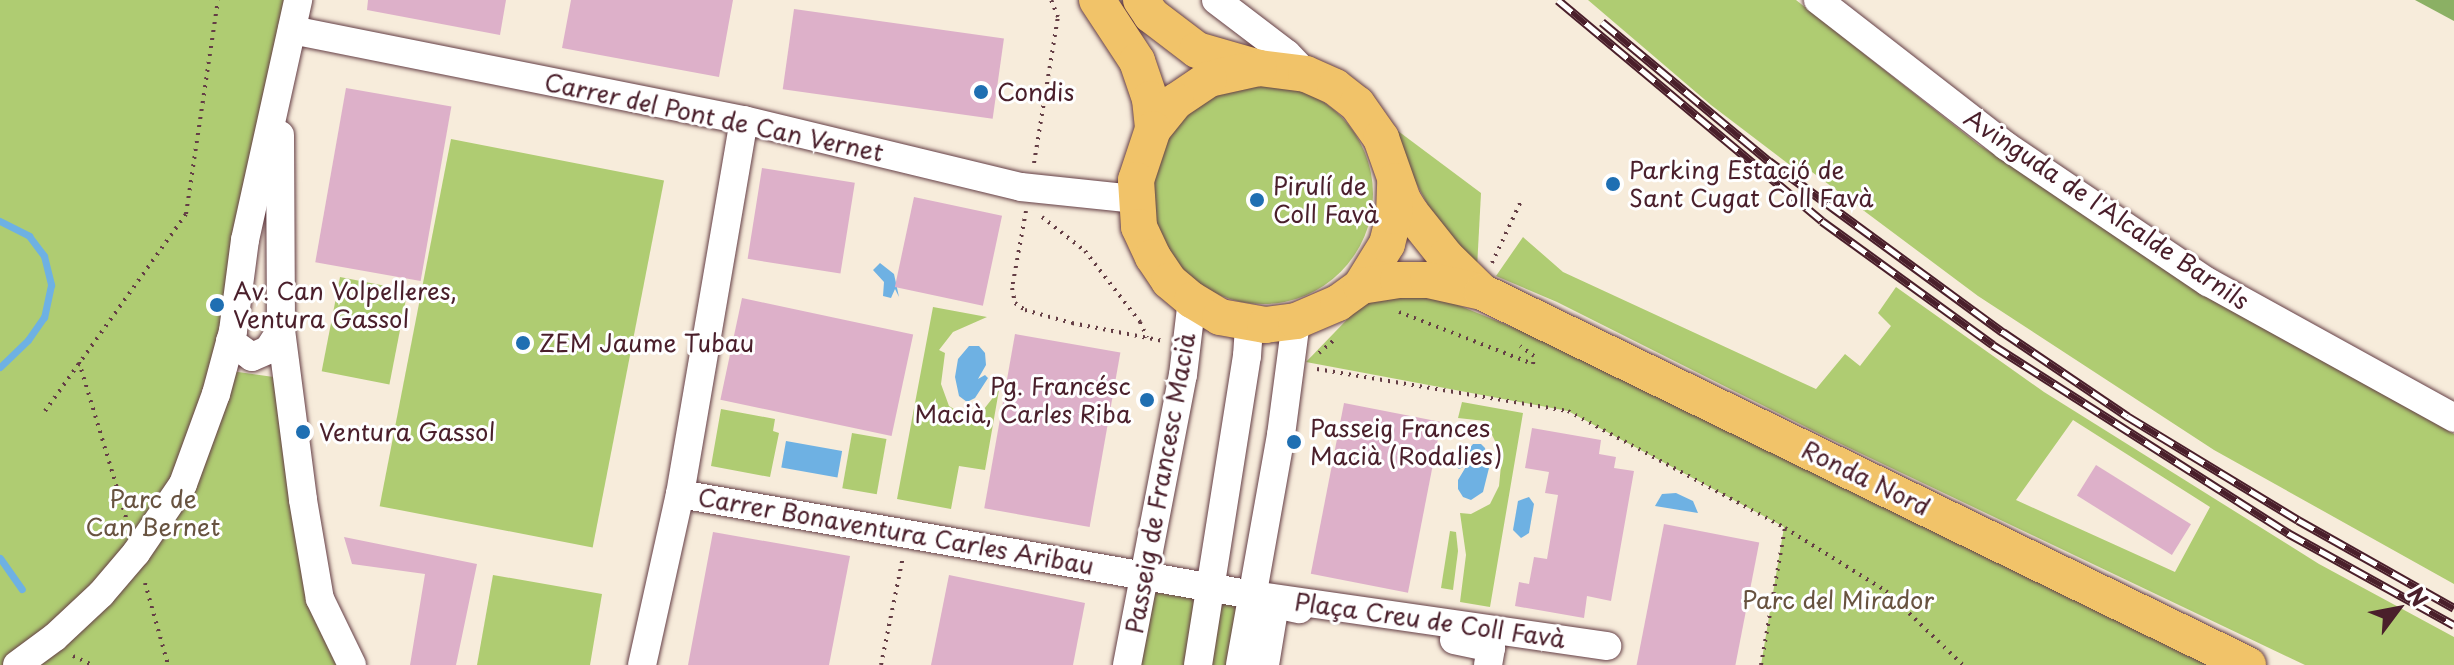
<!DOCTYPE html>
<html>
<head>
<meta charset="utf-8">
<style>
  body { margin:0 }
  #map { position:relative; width:2454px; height:665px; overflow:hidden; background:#f7ecdb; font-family:"Playpen Sans",sans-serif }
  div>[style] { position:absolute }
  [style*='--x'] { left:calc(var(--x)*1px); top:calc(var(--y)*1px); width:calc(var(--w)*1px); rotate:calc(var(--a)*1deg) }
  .green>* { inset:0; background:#afcc72; transform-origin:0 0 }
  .round { border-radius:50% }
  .forest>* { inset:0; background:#8bb064 }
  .water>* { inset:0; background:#6eb1e3; transform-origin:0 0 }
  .stream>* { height:7px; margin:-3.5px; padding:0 3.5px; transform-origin:3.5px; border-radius:3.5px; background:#6eb1e3 }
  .building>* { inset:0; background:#ddb0c9; transform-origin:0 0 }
  .path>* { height:4px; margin-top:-2px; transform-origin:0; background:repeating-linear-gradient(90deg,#643e45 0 2px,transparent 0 8px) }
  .roads { filter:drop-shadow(0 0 2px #643e45) drop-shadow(0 0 2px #643e45) }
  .minor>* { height:28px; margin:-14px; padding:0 14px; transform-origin:14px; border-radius:14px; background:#fff }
  .major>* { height:36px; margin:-18px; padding:0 18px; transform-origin:18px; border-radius:18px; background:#f1c369 }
  .rail>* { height:9px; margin-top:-4.5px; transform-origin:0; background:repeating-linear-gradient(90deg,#fff 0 18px,#4a1f2b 0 36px); box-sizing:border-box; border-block:2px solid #4a1f2b }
  .dots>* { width:22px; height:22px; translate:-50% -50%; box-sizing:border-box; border:4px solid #fff; border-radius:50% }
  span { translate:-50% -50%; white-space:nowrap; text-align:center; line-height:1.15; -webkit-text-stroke:6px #fff; paint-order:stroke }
  .poi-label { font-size:24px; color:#4a1f2b }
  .left { translate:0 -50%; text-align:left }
  .right { translate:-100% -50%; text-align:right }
  .street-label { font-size:24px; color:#4a1f2b }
  .park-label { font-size:24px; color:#685340 }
  .north { position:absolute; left:2358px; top:569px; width:80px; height:80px; -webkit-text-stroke:6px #fff; paint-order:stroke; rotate:58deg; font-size:22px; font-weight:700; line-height:32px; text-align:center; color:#4a1f2b }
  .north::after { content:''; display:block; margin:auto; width:28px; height:36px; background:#4a1f2b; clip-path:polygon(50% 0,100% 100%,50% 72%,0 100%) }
</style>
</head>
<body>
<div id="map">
  <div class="green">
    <i style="clip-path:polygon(0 0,291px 0,224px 370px,288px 379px,345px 665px,0 665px)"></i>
    <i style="clip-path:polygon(1588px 0,1796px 0,1979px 145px,2338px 369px,2454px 434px,2454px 584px,2214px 450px,1978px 296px,1804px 166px,1799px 172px,1711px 105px)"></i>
    <i class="round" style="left:1153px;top:84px;width:220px;height:220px"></i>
    <i style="clip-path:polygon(1398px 131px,1481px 193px,1477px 268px,1429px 207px,1408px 168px)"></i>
    <i style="left:451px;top:139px;width:217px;height:374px;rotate:11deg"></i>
    <i style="clip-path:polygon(evenodd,1523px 237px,1563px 272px,1816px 389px,1845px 354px,1860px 366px,1891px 326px,1878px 313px,1896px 287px,2044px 392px,2319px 564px,2454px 637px,2454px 665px,2305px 665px,1822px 435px,1557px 302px,1496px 276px,1523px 237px,2073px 420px,2210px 507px,2175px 572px,2016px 500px,2073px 420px)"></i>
    <i style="left:340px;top:277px;width:69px;height:96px;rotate:11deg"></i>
    <i style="clip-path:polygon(1395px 291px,1443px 299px,1783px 437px,2248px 665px,1761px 665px,1784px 527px,1568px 411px,1306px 362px,1362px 304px)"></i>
    <i style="clip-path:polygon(933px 307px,987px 317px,953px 332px,939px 350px,945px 353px,941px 384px,949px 406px,962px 414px,973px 415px,984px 409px,999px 390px,985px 470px,959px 466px,951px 509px,897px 499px)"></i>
    <i style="clip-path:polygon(1462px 402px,1523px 413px,1490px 607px,1460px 602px,1466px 555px,1460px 513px,1471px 514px,1490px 504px,1499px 486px,1502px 455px,1485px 421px,1458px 418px)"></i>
    <i style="clip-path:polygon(721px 409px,775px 419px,773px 431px,779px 433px,770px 477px,711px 466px)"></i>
    <i style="left:852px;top:433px;width:35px;height:56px;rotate:10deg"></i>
    <i style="clip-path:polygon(1450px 531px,1456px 532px,1458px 551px,1453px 590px,1441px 588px)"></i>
    <i style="clip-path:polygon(493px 575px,602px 594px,590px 665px,477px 665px)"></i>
    <i style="clip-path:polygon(1152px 592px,1238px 605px,1227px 665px,1141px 665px)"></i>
  </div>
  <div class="forest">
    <i style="clip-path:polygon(2415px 0,2454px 0,2454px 21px)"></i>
  </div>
  <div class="water">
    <i style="clip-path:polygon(880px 263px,894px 274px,899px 297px,895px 289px,891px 298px,883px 296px,884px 282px,873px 270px)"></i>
    <i style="clip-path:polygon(969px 346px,979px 346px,985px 353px,986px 365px,978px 379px,985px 375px,988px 378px,975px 398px,967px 402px,959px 396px,955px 377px,958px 359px)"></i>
    <i style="left:786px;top:441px;width:57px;height:27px;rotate:10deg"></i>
    <i style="clip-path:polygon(1473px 444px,1481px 444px,1485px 448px,1489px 468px,1483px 492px,1471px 500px,1463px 497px,1458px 489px,1458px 480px,1467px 465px,1459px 469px,1456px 466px)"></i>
    <i style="clip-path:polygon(1676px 493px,1693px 501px,1698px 513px,1655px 506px,1662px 494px)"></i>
    <i style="clip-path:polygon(1529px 497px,1534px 504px,1529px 533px,1521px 538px,1513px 530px,1518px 501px)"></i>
  </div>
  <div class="stream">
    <i style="--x:0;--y:221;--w:33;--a:27"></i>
    <i style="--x:29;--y:236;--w:25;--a:53"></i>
    <i style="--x:44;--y:256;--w:30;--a:76"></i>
    <i style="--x:51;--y:285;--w:33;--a:102"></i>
    <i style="--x:44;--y:317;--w:28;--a:125"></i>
    <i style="--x:28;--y:340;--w:39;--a:136"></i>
    <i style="--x:0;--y:558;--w:38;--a:55"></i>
  </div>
  <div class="building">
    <i style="clip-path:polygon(368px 0,506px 0,500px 35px,367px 10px)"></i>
    <i style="clip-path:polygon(571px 0,733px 0,719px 77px,562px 48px)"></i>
    <i style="left:794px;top:9px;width:212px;height:81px;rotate:8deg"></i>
    <i style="left:346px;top:88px;width:107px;height:177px;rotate:10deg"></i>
    <i style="left:762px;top:168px;width:94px;height:92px;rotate:9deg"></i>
    <i style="left:914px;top:197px;width:90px;height:92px;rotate:12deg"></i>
    <i style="left:742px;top:298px;width:175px;height:104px;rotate:12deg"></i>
    <i style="left:1015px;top:334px;width:107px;height:177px;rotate:10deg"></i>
    <i style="left:1344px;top:403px;width:99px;height:174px;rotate:11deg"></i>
    <i style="clip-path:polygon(1532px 428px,1601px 440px,1599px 454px,1616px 457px,1614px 468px,1634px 471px,1611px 601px,1587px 596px,1584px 618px,1515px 606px,1519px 582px,1529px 584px,1534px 557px,1547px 559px,1558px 495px,1545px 493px,1549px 472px,1525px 468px)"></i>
    <i style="left:2096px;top:465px;width:112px;height:36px;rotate:32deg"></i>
    <i style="left:1664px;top:524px;width:97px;height:144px;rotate:11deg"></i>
    <i style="clip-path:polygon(713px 532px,850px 556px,829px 665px,688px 665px)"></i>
    <i style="clip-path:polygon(344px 537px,477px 564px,456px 665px,410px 665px,425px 574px,352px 564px)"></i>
    <i style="clip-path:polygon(949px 575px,1085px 603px,1073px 665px,931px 665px)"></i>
  </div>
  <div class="path">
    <i style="--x:1034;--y:163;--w:148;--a:-80.7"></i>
    <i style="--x:1058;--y:17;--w:18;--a:-112"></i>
    <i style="--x:1026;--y:211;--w:78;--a:100.3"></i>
    <i style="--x:1012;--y:288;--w:15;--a:79"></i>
    <i style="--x:1015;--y:303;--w:12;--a:35"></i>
    <i style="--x:1025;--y:310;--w:49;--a:15.5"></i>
    <i style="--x:1072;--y:323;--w:93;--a:11.2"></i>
    <i style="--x:1042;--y:217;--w:55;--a:38.3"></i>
    <i style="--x:1085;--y:251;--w:90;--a:52.2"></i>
    <i style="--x:1140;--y:322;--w:17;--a:65"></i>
    <i style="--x:1492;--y:263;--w:71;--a:-64.9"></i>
    <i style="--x:1399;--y:312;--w:144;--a:21.2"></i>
    <i style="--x:1533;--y:364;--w:8;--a:-83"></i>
    <i style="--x:1534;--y:356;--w:17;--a:-144"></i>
    <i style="--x:1319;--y:353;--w:23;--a:-41"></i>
    <i style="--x:79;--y:362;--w:166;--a:73.2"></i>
    <i style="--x:1317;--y:369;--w:254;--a:9.5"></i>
    <i style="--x:1568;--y:411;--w:247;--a:28.3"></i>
    <i style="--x:1785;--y:528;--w:119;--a:32"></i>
    <i style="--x:1886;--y:591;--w:107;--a:43.9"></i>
    <i style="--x:45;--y:411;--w:242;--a:-54.4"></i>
    <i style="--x:186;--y:214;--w:216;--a:-81.5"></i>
    <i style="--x:145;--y:583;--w:85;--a:74.3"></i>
    <i style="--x:73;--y:656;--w:21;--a:25"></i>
    <i style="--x:881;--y:665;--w:110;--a:-78.5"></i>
    <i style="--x:1761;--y:665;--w:139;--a:-80.1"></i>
  </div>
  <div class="roads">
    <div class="minor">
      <i style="--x:1216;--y:0;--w:89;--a:37.3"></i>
      <i style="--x:1287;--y:54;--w:28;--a:46"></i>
      <i style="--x:1818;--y:0;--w:238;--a:37.8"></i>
      <i style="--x:2006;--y:146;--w:244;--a:34"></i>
      <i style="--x:2208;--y:282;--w:281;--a:28.9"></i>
      <i style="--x:292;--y:30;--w:461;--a:11.3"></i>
      <i style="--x:744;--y:120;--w:285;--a:13.6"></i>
      <i style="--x:1021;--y:187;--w:116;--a:6"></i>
      <i style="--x:280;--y:135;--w:195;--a:89.7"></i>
      <i style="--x:281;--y:330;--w:171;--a:82.6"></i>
      <i style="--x:303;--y:500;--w:100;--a:80.3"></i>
      <i style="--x:320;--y:599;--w:73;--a:64.1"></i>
      <i style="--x:230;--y:341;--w:27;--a:36"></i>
      <i style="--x:252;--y:357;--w:17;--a:-24"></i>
      <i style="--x:268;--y:350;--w:24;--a:-57"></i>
      <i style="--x:680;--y:494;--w:582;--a:10"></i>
      <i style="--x:1253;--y:595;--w:358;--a:8.2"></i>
      <i style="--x:1454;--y:640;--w:38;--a:12"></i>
      <i style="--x:1491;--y:648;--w:17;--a:100"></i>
      <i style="--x:17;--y:665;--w:47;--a:-36.4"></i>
      <i style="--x:55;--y:637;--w:63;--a:-43.1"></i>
      <i style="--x:101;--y:594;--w:54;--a:-49.5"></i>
      <i style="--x:136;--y:553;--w:83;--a:-55.7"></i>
      <i style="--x:183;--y:484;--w:96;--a:-69.9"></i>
      <i style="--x:216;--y:394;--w:65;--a:-74.9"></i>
      <i style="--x:233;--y:331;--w:92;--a:-82.5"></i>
      <i style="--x:245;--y:240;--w:246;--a:-77.5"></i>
      <i style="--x:642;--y:665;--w:175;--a:-77.5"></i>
      <i style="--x:680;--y:494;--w:379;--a:-80.3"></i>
      <i style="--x:1127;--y:665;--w:295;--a:-79.1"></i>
      <i style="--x:1183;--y:375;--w:76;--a:-83.2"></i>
      <i style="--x:1198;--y:665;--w:313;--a:-81"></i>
      <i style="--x:1247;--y:356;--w:32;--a:-86"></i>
      <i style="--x:1240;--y:665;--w:234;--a:-79.9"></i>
      <i style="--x:1281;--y:435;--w:115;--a:-82.5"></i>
      <i style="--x:1265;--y:665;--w:62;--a:-80.7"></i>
      <i style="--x:1275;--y:604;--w:25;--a:12"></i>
    </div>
    <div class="major">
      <i style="--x:1097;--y:0;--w:73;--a:56.7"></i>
      <i style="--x:1137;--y:61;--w:40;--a:71.1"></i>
      <i style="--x:1150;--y:99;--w:30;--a:84"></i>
      <i style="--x:1141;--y:0;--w:18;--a:56"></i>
      <i style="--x:1151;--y:15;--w:58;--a:37.3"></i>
      <i style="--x:1197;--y:50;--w:65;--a:16.2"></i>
      <i style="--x:1259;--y:68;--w:47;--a:7.3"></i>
      <i style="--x:1306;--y:74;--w:32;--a:24"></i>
      <i style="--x:1335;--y:87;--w:28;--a:38"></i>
      <i style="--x:1357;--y:104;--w:42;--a:54.8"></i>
      <i style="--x:1381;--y:138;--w:66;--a:70.5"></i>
      <i style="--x:1403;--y:200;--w:15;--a:58"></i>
      <i style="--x:1411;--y:213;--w:56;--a:51.5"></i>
      <i style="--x:1446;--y:257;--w:49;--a:44.2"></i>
      <i style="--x:1259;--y:68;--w:51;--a:167.6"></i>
      <i style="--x:1209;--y:79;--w:40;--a:146"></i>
      <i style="--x:1176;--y:101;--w:36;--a:129"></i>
      <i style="--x:1153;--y:129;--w:54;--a:108.4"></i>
      <i style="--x:1136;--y:180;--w:47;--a:86.3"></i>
      <i style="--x:1139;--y:227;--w:33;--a:65"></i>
      <i style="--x:1153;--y:257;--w:29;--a:56"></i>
      <i style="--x:1169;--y:281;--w:30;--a:40"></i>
      <i style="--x:1192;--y:300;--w:33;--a:31"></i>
      <i style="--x:1220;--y:317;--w:46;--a:10.1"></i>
      <i style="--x:1265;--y:325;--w:31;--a:-7"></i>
      <i style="--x:1296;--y:321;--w:46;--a:-23.2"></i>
      <i style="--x:1338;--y:303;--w:29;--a:-36"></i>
      <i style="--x:1361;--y:286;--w:49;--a:-58.2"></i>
      <i style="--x:1387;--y:244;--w:29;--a:-76"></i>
      <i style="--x:1394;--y:216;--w:35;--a:-88"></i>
      <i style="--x:1361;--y:286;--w:37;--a:-9"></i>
      <i style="--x:1398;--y:280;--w:30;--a:0"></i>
      <i style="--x:1428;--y:280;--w:55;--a:12.5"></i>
      <i style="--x:1482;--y:292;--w:852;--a:25.96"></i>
    </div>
  </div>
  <div class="rail">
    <i style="--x:1558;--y:0;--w:344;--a:39.9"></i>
    <i style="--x:1822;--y:221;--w:211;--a:35.9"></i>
    <i style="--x:1993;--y:345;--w:350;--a:32.5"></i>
    <i style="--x:2288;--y:533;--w:190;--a:29"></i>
    <i style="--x:1602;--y:22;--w:217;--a:39.8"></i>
    <i style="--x:1769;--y:161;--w:290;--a:36.2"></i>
    <i style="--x:2003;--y:332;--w:150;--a:34.1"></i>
    <i style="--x:2127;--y:416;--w:200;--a:31.3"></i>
    <i style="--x:2298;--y:520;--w:179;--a:29.4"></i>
  </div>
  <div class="dots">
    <i style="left:981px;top:92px;background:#1f6fb2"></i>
    <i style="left:1613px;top:184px;background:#1f6fb2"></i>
    <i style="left:1257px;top:200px;background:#1f6fb2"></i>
    <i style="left:217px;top:305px;background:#1f6fb2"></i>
    <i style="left:523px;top:343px;background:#1f6fb2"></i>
    <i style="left:1147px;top:400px;background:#1f6fb2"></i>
    <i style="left:303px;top:432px;background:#1f6fb2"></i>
    <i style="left:1294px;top:442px;background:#1f6fb2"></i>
  </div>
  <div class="poi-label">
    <span class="left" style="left:997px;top:92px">Condis</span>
    <span class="left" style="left:1629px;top:184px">Parking Estació de<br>Sant Cugat Coll Favà</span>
    <span class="left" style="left:1273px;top:200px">Pirulí de<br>Coll Favà</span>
    <span class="left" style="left:233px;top:305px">Av. Can Volpelleres,<br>Ventura Gassol</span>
    <span class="left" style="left:539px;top:343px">ZEM Jaume Tubau</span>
    <span class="right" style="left:1131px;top:400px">Pg. Francésc<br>Macià, Carles Riba</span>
    <span class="left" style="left:1310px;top:442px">Passeig Frances<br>Macià (Rodalies)</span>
    <span class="left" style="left:319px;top:432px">Ventura Gassol</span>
  </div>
  <div class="street-label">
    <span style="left:714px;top:117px;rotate:12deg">Carrer del Pont de Can Vernet</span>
    <span style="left:2107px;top:209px;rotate:34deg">Avinguda de l'Alcalde Barnils</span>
    <span style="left:1866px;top:478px;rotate:26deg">Ronda Nord</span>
    <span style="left:1160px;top:483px;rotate:-80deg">Passeig de Francesc Macià</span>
    <span style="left:896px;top:531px;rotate:10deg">Carrer Bonaventura Carles Aribau</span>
    <span style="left:1430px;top:620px;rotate:8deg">Plaça Creu de Coll Favà</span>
  </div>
  <div class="park-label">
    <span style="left:153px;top:513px">Parc de<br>Can Bernet</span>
    <span style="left:1838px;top:600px">Parc del Mirador</span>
  </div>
  <div class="north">N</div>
</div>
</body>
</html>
